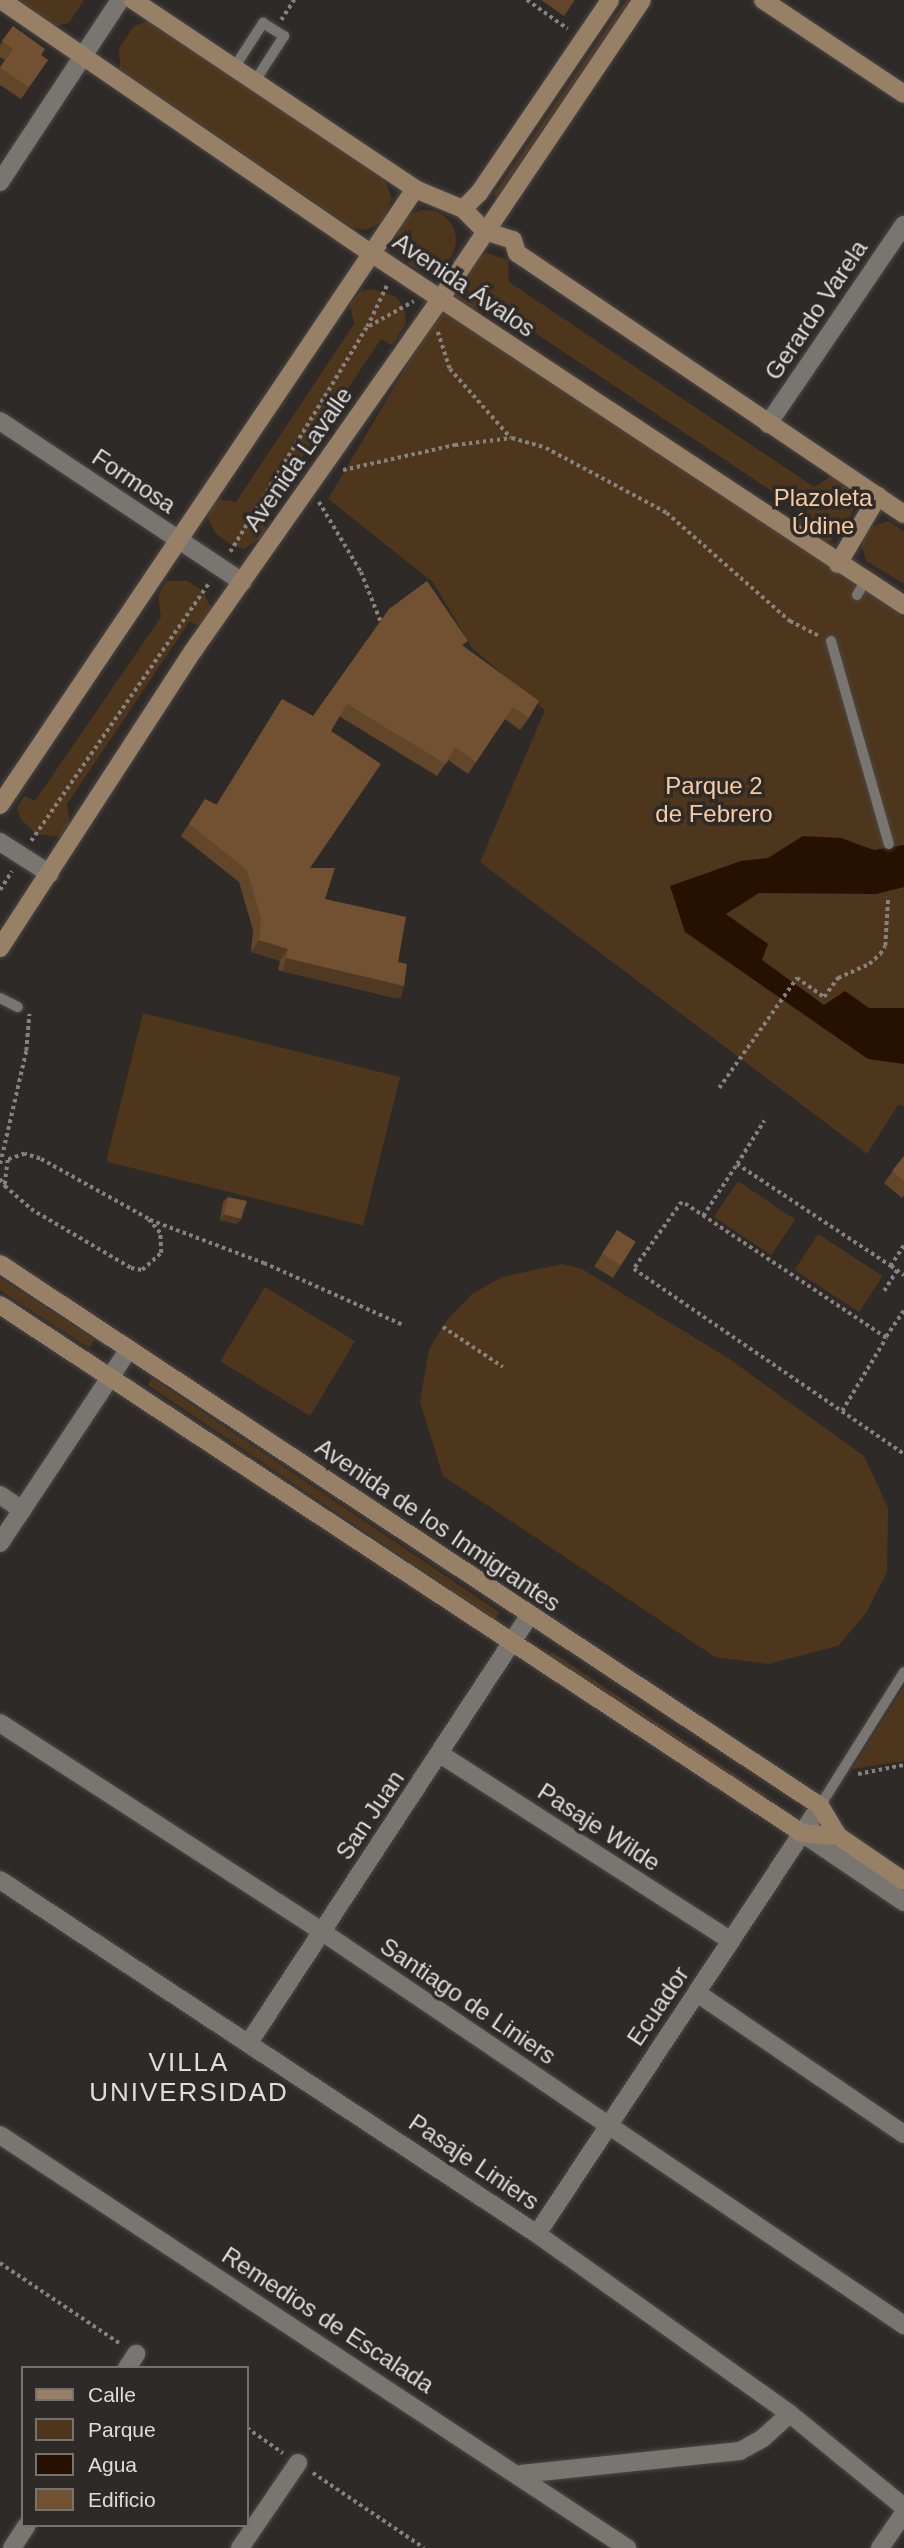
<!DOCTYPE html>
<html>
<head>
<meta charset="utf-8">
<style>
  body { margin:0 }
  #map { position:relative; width:904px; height:2548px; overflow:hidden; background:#2e2a27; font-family:Helvetica,sans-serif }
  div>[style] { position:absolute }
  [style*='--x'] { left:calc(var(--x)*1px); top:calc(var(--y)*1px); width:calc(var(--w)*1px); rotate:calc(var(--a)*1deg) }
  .green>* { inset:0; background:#4e361d; transform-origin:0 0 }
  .round { border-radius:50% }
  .water>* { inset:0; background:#261100 }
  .path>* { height:3.5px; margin-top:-1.75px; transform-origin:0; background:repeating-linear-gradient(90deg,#85827f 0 3.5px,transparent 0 7px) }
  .roads { filter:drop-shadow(0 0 2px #4a4845) drop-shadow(0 0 2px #4a4845) }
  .lane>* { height:10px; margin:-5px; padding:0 5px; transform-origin:5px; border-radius:5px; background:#797571 }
  .street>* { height:18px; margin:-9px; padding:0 9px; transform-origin:9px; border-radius:9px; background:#797571 }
  .secondary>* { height:18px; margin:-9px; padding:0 9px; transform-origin:9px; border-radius:9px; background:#988066 }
  .wall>* { inset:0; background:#61462a; transform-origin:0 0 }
  .shaded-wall>* { inset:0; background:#4f3922; transform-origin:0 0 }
  .building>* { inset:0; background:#715131; transform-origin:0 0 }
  span { translate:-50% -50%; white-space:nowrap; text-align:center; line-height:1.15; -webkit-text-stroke:7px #2e2a27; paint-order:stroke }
  .street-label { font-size:24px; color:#dfdddb }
  .park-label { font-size:24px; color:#f8cba1 }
  .neighbourhood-label { font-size:26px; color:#dfdddb; letter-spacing:2px }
  .legend { position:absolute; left:21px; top:2366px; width:228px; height:161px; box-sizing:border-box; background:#2e2a27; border:2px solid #75726f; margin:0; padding:9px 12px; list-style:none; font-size:21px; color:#dfdddb }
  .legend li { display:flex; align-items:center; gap:14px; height:35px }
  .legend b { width:35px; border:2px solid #75726f }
</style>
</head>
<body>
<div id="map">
  <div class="green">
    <i style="clip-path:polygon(14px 0,84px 0,69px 23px,53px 26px)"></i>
    <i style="clip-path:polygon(626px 0,630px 0,497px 197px,494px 194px)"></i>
    <i style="clip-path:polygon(151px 20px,383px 177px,392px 198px,383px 221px,367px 230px,353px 228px,120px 70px,119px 48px,134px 26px)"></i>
    <i class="round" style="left:396px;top:210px;width:60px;height:60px"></i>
    <i style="clip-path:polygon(487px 253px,508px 260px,509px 282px,814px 487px,832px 476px,850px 488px,855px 505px,846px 525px,828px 543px,798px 527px,797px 508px,492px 304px,473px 311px,457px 300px,455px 284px,473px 257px)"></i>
    <i style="clip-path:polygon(373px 289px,396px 297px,404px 308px,406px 324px,392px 345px,381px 339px,263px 516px,267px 534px,244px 549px,233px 546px,216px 534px,207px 516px,216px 499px,236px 502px,354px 324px,350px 304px,361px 291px)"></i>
    <i style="clip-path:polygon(453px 312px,904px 617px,904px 1106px,898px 1105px,867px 1154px,480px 862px,545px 710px,472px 648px,433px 582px,328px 499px,438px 313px)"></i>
    <i style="clip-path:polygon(888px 521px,904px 531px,904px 584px,866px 561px,861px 543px,869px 528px)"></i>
    <i style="clip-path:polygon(167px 581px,187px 581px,203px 591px,213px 612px,202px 626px,189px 622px,67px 804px,70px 824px,60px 837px,36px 834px,20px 818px,17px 808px,24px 796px,35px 801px,161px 617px,158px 595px)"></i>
    <i style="left:143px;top:1013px;width:265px;height:153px;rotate:14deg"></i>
    <i style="left:738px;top:1181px;width:69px;height:43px;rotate:34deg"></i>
    <i style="left:818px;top:1234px;width:77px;height:43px;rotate:33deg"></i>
    <i style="clip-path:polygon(562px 1264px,582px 1269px,728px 1358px,864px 1456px,888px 1508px,887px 1572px,866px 1613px,838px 1646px,768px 1664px,715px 1657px,443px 1476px,420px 1402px,429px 1349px,447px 1320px,472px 1294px,502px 1277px)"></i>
    <i style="left:0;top:1278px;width:113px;height:10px;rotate:33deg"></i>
    <i style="left:265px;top:1287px;width:105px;height:87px;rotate:31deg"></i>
    <i style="left:152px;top:1378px;width:419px;height:8px;rotate:34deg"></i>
    <i style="clip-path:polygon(552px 1652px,767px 1796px,763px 1803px,549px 1656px)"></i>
    <i style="clip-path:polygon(904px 1687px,904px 1761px,852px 1769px)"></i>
  </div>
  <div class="water">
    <i style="clip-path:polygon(803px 836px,841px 838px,874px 850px,904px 845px,904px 887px,876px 894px,759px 893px,726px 914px,768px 944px,762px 960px,824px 1005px,845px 991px,869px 1008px,904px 1008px,904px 1064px,868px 1059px,685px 932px,670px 886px,741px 861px,768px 858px)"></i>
  </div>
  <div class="path">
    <i style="--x:527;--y:0;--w:50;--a:35.3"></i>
    <i style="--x:281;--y:20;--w:24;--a:-57"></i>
    <i style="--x:369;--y:326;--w:51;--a:-29.1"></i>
    <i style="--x:438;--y:332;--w:39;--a:72"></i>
    <i style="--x:450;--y:369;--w:92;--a:48.5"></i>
    <i style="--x:343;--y:470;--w:115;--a:-12.6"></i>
    <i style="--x:455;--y:445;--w:57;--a:-7"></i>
    <i style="--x:512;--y:438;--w:35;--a:16"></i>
    <i style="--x:546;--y:448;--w:137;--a:28.2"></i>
    <i style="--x:667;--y:513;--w:164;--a:41.3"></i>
    <i style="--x:790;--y:621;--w:34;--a:27"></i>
    <i style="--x:319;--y:502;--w:82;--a:59"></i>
    <i style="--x:361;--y:572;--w:54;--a:68.2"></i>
    <i style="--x:230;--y:552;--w:263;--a:-58.7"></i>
    <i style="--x:367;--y:327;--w:47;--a:-64.5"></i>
    <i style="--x:31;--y:841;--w:315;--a:-55.4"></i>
    <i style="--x:0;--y:890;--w:22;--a:-58"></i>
    <i style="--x:719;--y:1088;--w:135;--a:-54.7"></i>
    <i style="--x:797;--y:978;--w:33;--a:35"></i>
    <i style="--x:824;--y:997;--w:24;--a:-54"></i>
    <i style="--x:838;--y:978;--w:34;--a:-24"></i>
    <i style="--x:869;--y:964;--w:15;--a:-42"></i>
    <i style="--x:880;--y:954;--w:9;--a:-58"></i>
    <i style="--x:885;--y:946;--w:49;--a:-86.5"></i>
    <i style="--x:0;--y:1164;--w:116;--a:-77"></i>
    <i style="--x:26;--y:1051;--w:37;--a:-85"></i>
    <i style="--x:737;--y:1164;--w:51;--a:-57.9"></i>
    <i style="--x:0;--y:1179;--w:9;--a:54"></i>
    <i style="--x:5;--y:1186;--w:35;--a:41"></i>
    <i style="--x:31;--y:1209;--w:116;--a:30.5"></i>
    <i style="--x:131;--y:1268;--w:11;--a:10"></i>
    <i style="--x:142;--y:1270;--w:25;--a:-42"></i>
    <i style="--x:161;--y:1253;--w:20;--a:-93"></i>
    <i style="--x:160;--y:1233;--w:18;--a:-131"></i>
    <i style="--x:148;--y:1219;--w:124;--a:-150.9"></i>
    <i style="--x:40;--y:1159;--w:16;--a:-162"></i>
    <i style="--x:25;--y:1154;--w:18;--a:161"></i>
    <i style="--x:8;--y:1160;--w:26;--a:97"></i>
    <i style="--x:703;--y:1216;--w:62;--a:-56.8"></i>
    <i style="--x:737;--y:1164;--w:185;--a:33.5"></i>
    <i style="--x:150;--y:1220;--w:122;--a:20.7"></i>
    <i style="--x:264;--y:1263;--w:152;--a:24"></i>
    <i style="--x:904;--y:1246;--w:24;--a:123"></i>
    <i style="--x:891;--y:1266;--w:16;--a:35"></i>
    <i style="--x:884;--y:1291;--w:25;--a:-58"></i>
    <i style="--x:904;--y:1311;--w:32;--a:124"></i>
    <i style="--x:886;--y:1338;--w:245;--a:-146.3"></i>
    <i style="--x:682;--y:1202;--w:82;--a:125.6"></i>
    <i style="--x:634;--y:1269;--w:327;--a:34.4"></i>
    <i style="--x:443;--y:1327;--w:72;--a:33.7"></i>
    <i style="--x:842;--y:1411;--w:85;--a:-58.9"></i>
    <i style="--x:858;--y:1774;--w:47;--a:-11.1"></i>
    <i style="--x:0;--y:2263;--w:147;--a:33.9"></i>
    <i style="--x:247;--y:2428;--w:44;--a:34.8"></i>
    <i style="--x:313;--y:2473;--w:134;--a:34"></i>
  </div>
  <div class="roads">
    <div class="lane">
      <i style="--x:234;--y:68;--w:54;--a:-57.2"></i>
      <i style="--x:263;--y:23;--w:25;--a:32"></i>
      <i style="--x:284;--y:36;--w:54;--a:122.8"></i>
      <i style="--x:857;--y:595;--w:16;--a:-60"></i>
      <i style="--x:831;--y:641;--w:211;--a:74.1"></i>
      <i style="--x:0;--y:998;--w:20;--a:27"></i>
      <i style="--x:820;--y:1806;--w:158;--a:-57.9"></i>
    </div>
    <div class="street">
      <i style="--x:0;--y:182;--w:218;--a:-56.6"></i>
      <i style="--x:0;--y:421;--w:291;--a:33.6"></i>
      <i style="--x:768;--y:424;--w:241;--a:-55.7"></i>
      <i style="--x:0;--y:842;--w:59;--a:32.6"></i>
      <i style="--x:0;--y:1495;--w:27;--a:34"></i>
      <i style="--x:0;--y:1543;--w:233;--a:-56.4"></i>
      <i style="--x:0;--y:1723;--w:382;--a:32.9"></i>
      <i style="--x:321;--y:1931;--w:704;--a:34.05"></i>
      <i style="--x:440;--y:1754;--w:346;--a:32.7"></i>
      <i style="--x:802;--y:1833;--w:123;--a:34.1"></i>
      <i style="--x:0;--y:1880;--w:643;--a:33.39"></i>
      <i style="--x:537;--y:2234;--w:310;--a:35.4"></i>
      <i style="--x:790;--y:2414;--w:147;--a:39.2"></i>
      <i style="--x:697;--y:1993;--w:250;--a:34.3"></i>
      <i style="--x:250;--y:2041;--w:508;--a:-56.72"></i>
      <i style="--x:0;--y:2135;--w:751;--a:33.37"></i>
      <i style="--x:537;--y:2234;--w:513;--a:-56.53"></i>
      <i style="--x:127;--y:2368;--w:17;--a:-57"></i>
      <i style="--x:521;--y:2474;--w:220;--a:-6"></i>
      <i style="--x:740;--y:2451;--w:26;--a:-29"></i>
      <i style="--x:763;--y:2438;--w:36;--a:-42"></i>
      <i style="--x:12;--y:2548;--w:27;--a:-57"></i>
      <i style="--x:240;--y:2548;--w:103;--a:-55.7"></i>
      <i style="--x:880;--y:2548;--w:42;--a:-55.6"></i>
    </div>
    <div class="secondary">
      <i style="--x:1;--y:0;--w:448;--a:34.4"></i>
      <i style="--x:371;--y:253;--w:639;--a:33.44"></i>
      <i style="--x:133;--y:0;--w:339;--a:33.8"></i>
      <i style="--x:415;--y:189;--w:52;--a:22.6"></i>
      <i style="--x:463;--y:209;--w:31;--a:45"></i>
      <i style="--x:485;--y:231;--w:29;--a:18"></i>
      <i style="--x:513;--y:240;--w:14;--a:73"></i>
      <i style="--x:517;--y:253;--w:467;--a:34"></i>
      <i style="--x:763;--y:0;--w:169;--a:33.7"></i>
      <i style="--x:463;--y:209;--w:23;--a:-45"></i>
      <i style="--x:479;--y:193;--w:233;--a:-55.8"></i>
      <i style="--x:838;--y:564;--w:79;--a:-59.5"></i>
      <i style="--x:0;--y:805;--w:743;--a:-56.03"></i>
      <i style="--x:0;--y:948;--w:354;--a:-57"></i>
      <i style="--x:193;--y:651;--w:431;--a:-54.9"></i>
      <i style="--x:441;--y:298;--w:359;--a:-56"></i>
      <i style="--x:0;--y:1264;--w:983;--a:33.46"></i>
      <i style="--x:820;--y:1806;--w:35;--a:59"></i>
      <i style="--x:838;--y:1836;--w:80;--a:34.3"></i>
      <i style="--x:0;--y:1305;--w:960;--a:33.36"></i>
      <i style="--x:802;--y:1833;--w:36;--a:5"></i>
    </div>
  </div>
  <div class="wall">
    <i style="clip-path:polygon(541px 0,575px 0,564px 16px)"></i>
    <i style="clip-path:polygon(13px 26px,41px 55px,48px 60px,21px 99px,0 85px,0 67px,5px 60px,0 57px,0 45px)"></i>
    <i style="clip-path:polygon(464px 647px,529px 718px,520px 730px,505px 719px,468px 774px,448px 760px,437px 776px,339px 716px,331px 731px,310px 868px,325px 899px,398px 962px,404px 986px,395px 998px,278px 970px,280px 961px,251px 952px,253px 930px,239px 882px,181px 836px,205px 799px,216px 805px,282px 699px,313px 716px)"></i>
    <i style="clip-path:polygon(904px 1156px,904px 1195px,902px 1198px,884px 1183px)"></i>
    <i style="clip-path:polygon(228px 1197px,237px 1224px,220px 1220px,223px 1202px)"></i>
    <i style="left:617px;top:1230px;width:22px;height:43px;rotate:32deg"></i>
  </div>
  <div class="shaded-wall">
    <i style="clip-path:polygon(259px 940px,288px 949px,280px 961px,251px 952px)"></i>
    <i style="left:286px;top:958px;width:121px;height:14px;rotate:13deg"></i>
    <i style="clip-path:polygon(224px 1214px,241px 1219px,237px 1224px,220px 1220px)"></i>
  </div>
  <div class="building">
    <i style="clip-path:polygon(13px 26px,45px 49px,41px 55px,48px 60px,29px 87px,0 68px,13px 49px,2px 41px)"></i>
    <i style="clip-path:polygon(427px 581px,468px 641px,462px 645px,539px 701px,529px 718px,513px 707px,476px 762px,455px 747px,446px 764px,347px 704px,331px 731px,381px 764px,310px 868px,335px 868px,325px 899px,406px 917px,398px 962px,407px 964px,404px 986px,286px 958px,288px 949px,259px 940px,261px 918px,247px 870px,189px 824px,205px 799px,217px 805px,282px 699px,313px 716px,389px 609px)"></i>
    <i style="clip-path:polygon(904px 1156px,904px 1181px,892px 1171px)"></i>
    <i style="clip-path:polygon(228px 1197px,247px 1201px,241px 1219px,224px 1214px)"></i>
    <i style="left:617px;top:1230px;width:22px;height:28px;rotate:32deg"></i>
  </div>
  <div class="street-label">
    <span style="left:464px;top:285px;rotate:34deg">Avenida Ávalos</span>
    <span style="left:816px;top:310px;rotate:-56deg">Gerardo Varela</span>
    <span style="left:298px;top:459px;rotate:-55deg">Avenida Lavalle</span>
    <span style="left:134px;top:481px;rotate:34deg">Formosa</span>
    <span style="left:438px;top:1525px;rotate:34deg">Avenida de los Inmigrantes</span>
    <span style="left:370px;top:1815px;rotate:-56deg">San Juan</span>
    <span style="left:599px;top:1827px;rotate:33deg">Pasaje Wilde</span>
    <span style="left:468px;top:2001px;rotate:34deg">Santiago de Liniers</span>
    <span style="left:658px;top:2006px;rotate:-56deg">Ecuador</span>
    <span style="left:474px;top:2162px;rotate:34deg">Pasaje Liniers</span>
    <span style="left:328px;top:2320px;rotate:33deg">Remedios de Escalada</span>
  </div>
  <div class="park-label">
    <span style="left:823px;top:512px">Plazoleta<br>Údine</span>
    <span style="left:714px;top:800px">Parque 2<br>de Febrero</span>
  </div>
  <div class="neighbourhood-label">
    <span style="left:189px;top:2078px">VILLA<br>UNIVERSIDAD</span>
  </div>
  <ul class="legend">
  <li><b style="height:9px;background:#988066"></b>Calle</li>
  <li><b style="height:19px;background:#4e361d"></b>Parque</li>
  <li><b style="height:19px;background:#261100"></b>Agua</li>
  <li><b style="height:19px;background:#715131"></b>Edificio</li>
  </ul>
</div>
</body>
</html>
